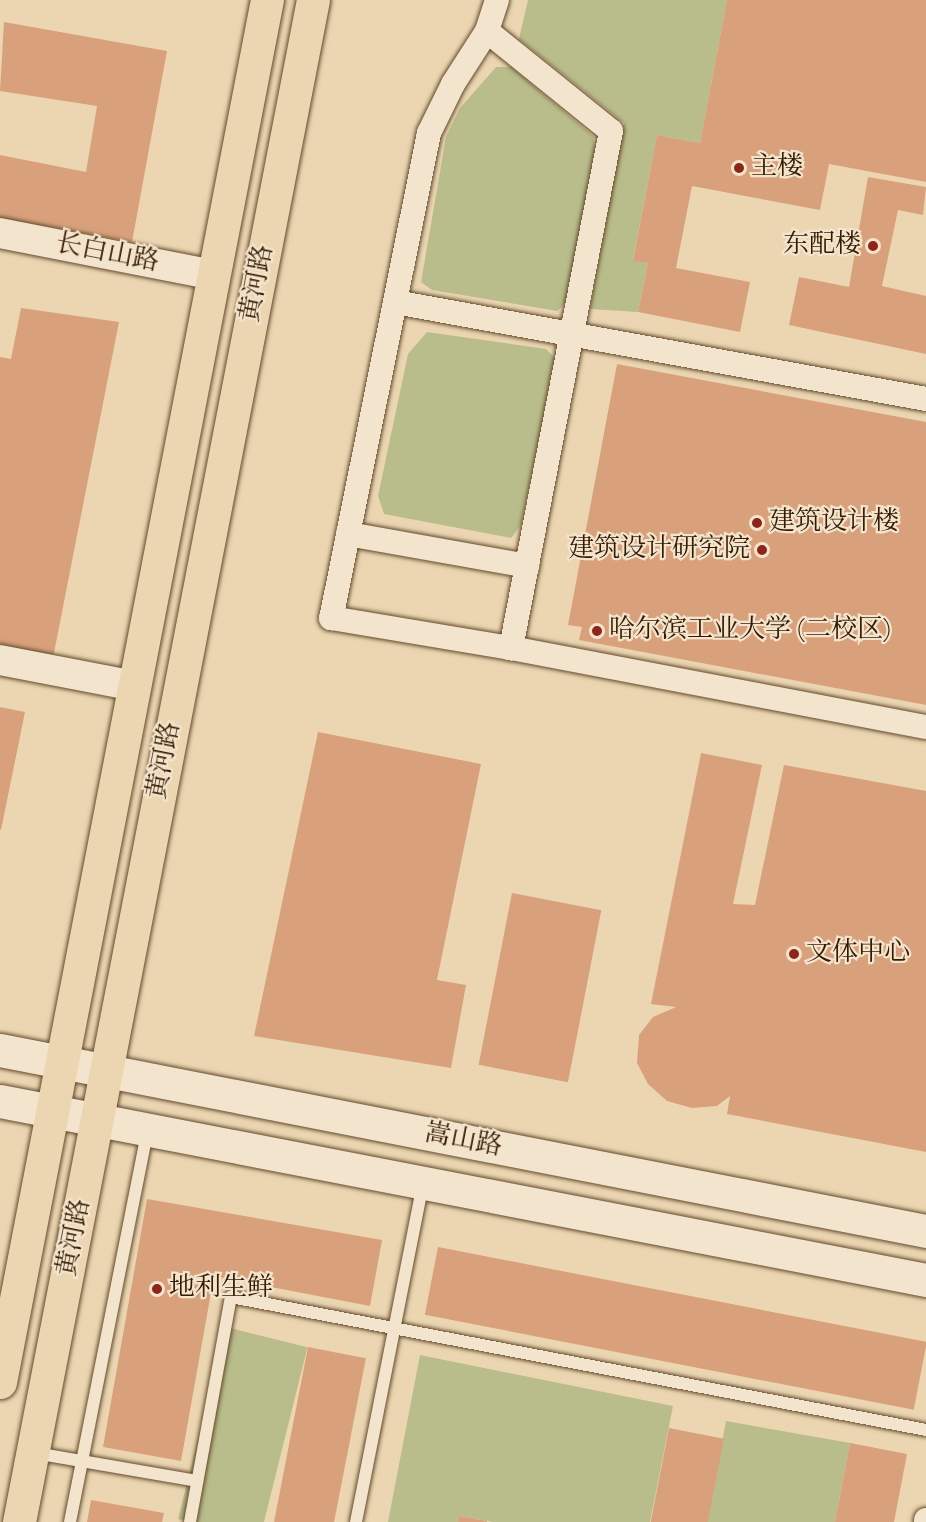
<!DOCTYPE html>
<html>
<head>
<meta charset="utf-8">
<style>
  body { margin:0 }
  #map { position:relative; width:926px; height:1522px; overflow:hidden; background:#ecd6b2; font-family:"Sorts Mill Goudy","Noto Serif SC",serif }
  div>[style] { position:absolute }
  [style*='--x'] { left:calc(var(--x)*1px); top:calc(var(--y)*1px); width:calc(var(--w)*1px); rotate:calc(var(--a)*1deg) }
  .green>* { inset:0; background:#b9bd8b; transform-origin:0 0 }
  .building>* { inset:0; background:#d8a17b; transform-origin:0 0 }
  .roads { filter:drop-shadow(0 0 2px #624a2c) drop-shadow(0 0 2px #624a2c) }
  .service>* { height:12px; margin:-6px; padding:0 6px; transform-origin:6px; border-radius:6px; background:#f3e4cd }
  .minor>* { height:24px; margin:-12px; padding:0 12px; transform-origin:12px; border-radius:12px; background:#f3e4cd }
  .tertiary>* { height:30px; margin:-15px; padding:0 15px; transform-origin:15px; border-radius:15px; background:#f3e4cd }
  .secondary>* { height:33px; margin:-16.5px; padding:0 16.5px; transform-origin:16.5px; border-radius:16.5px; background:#f3e4cd }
  .primary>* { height:33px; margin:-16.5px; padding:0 16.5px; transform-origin:16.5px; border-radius:16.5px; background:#ecd6b2 }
  .dots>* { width:16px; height:16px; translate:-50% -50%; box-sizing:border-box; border:3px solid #f3e4cd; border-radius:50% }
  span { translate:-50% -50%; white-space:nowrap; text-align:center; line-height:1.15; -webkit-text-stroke:4.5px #f3e4cd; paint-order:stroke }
  .poi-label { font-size:26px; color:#341b00 }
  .left { translate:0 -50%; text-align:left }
  .right { translate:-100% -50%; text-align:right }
  .street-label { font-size:26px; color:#341b00 }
</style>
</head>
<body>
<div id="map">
  <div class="green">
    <i style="clip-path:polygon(528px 0,727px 0,700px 143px,657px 135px,633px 260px,648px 263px,638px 312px,590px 309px,624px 123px,519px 39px)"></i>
    <i style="clip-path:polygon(496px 67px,511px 67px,593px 136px,597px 160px,566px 303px,557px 311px,432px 290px,421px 282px,446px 137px,460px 108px)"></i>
    <i style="clip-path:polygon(427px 332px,546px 349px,556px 359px,521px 525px,511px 538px,384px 514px,378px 496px,408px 354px)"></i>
    <i style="left:226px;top:1327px;width:84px;height:198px;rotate:14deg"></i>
    <i style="clip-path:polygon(420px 1355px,673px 1406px,650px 1522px,493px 1522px,459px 1516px,458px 1522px,388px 1522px)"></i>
    <i style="clip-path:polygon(726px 1421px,850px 1443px,835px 1522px,707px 1522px)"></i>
  </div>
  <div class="building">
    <i style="clip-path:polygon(727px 0,926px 0,926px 182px,829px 164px,820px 210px,692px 186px,676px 268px,750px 282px,740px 332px,638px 312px,648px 263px,633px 261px,657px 135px,700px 143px)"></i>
    <i style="clip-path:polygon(4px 22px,167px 51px,132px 242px,0 218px,0 155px,86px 172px,97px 106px,0 91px)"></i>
    <i style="clip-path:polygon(868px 177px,926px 187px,923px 215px,898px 210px,882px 286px,926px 296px,926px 354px,789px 325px,799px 277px,849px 287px)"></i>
    <i style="clip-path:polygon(21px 308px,119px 322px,53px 658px,0 651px,0 357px,11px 359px)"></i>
    <i style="clip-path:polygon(617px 364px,926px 422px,926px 705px,579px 640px,582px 627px,568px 625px)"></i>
    <i style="clip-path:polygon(0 707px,25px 712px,1px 830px,0 829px)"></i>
    <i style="clip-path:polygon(318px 732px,481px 764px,437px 980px,466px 985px,451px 1068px,254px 1036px)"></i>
    <i style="clip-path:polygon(701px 753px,762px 765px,733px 904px,755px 905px,784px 765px,926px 791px,926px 1152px,727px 1114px,730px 1096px,717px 1106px,692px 1108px,667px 1101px,648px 1084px,637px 1063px,639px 1035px,653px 1017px,676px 1007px,651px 1004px)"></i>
    <i style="left:512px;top:893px;width:91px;height:175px;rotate:11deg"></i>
    <i style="clip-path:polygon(147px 1199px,382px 1240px,370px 1306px,214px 1276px,181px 1461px,103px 1447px)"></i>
    <i style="left:438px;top:1247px;width:498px;height:69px;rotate:11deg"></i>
    <i style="left:308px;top:1347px;width:59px;height:178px;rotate:11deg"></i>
    <i style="left:669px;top:1428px;width:56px;height:96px;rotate:11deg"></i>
    <i style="clip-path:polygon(850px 1443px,907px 1454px,894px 1522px,835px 1522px)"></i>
    <i style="clip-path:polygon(91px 1500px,164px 1513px,162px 1522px,87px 1522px)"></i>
    <i style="clip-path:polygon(459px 1516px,487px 1521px,487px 1522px,458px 1522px)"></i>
  </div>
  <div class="roads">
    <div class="service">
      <i style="--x:35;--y:1453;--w:164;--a:9.8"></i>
      <i style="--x:70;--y:1522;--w:398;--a:-78.8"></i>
      <i style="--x:190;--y:1522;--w:229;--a:-79.7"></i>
      <i style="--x:231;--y:1297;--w:708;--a:10.83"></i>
      <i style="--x:356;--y:1522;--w:345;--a:-78.8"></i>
    </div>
    <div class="minor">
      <i style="--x:497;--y:0;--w:33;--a:108"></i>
      <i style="--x:487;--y:31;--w:63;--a:122.7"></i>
      <i style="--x:453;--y:84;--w:55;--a:116.1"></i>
      <i style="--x:429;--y:133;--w:495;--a:101.4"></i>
      <i style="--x:331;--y:618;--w:182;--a:9.5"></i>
      <i style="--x:487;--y:31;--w:159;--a:38.9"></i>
      <i style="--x:611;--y:131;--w:527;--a:100.95"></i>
      <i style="--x:511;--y:648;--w:422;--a:10.8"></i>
      <i style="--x:395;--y:302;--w:540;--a:10.35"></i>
      <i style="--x:348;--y:534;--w:182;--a:10.1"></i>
      <i style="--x:926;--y:1522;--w:2;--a:-90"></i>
    </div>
    <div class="tertiary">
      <i style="--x:0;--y:233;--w:218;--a:11.1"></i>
      <i style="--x:0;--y:660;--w:137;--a:10.9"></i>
    </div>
    <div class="secondary">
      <i style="--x:0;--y:1050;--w:944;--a:11.06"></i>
      <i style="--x:0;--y:1101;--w:943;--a:10.94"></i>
    </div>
    <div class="primary">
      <i style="--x:0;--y:1382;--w:1408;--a:-79.07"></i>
      <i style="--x:19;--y:1522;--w:1550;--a:-79.07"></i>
    </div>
  </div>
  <div class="dots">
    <i style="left:739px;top:168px;background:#8f2418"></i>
    <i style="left:873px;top:246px;background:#8f2418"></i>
    <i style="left:757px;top:523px;background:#8f2418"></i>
    <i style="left:762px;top:550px;background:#8f2418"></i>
    <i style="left:597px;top:631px;background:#8f2418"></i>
    <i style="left:794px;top:954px;background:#8f2418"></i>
    <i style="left:157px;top:1289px;background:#8f2418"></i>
  </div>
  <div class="poi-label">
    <span class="left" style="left:751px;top:168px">主楼</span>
    <span class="right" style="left:861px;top:246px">东配楼</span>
    <span class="left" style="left:769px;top:523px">建筑设计楼</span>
    <span class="right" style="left:750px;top:550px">建筑设计研究院</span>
    <span class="left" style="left:609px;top:631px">哈尔滨工业大学 (二校区)</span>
    <span class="left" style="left:806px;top:954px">文体中心</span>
    <span class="left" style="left:169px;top:1289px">地利生鲜</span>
  </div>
  <div class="street-label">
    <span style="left:107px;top:254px;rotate:11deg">长白山路</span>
    <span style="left:258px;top:284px;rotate:-79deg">黄河路</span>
    <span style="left:165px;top:761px;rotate:-79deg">黄河路</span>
    <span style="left:463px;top:1141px;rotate:11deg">嵩山路</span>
    <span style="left:75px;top:1238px;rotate:-79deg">黄河路</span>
  </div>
</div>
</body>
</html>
